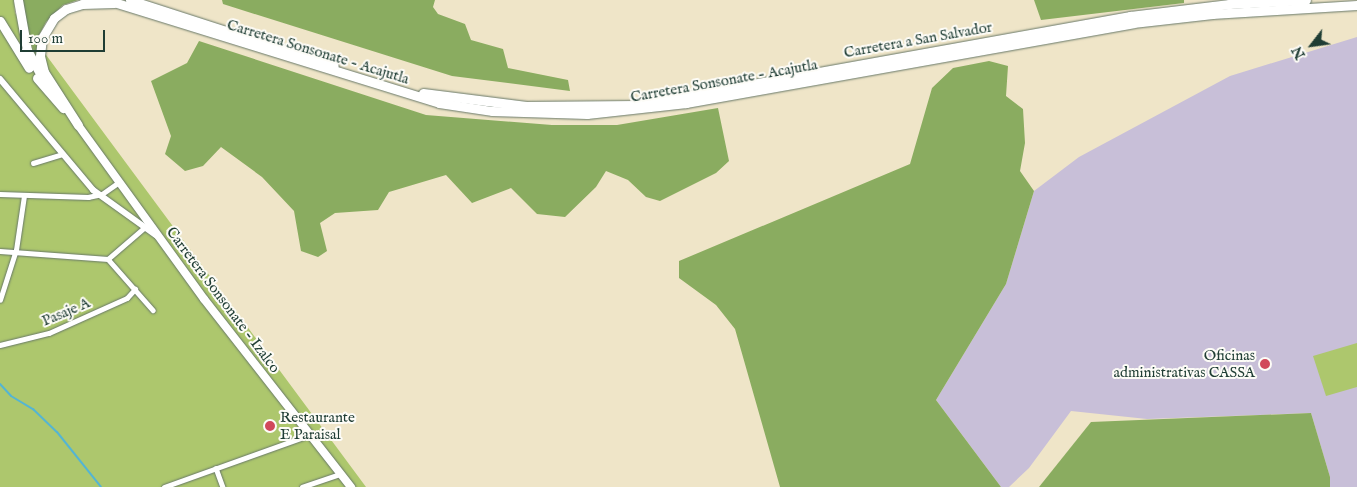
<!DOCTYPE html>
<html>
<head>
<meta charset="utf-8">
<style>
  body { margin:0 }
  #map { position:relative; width:1357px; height:487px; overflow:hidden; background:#efe5c8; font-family:"IM FELL English",serif }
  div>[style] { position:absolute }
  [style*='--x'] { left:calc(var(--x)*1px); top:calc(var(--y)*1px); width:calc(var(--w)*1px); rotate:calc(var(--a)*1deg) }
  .industrial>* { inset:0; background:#c8bfd8 }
  .green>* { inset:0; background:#adc76d }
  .forest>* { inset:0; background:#8aac60 }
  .stream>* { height:2px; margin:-1px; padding:0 1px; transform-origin:1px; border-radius:1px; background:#54b5d3 }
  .roads { filter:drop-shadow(0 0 1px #687868) drop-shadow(0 0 1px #687868) }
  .street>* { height:4.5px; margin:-2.25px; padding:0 2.25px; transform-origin:2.25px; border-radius:2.25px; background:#fff }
  .secondary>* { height:6px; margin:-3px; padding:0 3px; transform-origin:3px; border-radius:3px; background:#fff }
  .primary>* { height:8px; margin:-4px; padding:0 4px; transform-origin:4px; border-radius:4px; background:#fff }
  .highway>* { height:9px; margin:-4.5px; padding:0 4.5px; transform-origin:4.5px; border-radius:4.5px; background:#fff }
  .dots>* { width:14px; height:14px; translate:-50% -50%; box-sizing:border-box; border:2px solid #fdfcf7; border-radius:50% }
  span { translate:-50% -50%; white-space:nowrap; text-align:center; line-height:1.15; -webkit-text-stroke:4px #fdfcf7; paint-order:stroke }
  .street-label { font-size:15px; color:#1f3d34 }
  .poi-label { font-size:15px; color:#1f3d34 }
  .right { translate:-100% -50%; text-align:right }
  .left { translate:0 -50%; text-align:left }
  .north { position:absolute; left:1287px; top:20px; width:50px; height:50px; -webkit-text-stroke:4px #fdfcf7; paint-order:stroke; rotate:240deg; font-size:14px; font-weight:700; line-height:20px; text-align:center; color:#1f3d34 }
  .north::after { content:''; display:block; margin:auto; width:18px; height:22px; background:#1f3d34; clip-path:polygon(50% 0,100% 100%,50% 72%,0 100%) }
  .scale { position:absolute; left:20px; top:30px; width:85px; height:22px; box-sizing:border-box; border:2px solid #1f3d34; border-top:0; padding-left:6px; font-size:15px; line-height:18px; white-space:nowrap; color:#1f3d34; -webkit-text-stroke:4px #fdfcf7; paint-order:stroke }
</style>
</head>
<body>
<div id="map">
  <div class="industrial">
    <i style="clip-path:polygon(1357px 37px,1357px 487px,1330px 487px,1330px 477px,1311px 413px,1147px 419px,1071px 411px,1029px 468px,1009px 487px,1001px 487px,936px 400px,1006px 284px,1034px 191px,1079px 157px,1230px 76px)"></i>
  </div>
  <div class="green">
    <i style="clip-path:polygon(0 0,14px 0,15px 13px,366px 487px,0 487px)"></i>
    <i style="clip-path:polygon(1357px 343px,1357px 387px,1326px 396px,1313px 356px)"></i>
  </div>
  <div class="forest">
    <i style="clip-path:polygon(23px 0,78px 0,63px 5px,46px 22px,39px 35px,36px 56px,27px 30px)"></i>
    <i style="clip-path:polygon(222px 0,435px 0,433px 7px,438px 14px,465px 24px,471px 40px,503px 49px,508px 68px,568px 80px,570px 91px,452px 76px,223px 4px)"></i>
    <i style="clip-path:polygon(1034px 0,1184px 0,1184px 3px,1041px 20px)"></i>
    <i style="clip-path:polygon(199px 41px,426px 115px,552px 125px,617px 125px,718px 108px,729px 161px,716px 173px,660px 201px,646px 197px,628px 180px,606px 171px,596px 187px,565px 217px,537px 214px,511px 188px,472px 203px,446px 175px,389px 192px,378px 210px,335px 213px,320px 223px,327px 251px,318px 257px,301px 251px,294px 211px,262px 177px,221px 147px,203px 166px,185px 171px,165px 154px,171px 136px,151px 81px,187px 63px)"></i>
    <i style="clip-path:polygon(989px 61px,1008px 66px,1006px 96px,1023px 109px,1025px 143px,1020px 171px,1034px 191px,1006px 284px,936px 400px,1001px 487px,780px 487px,735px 329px,716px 305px,679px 278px,679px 261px,910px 164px,932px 88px,953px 68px)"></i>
    <i style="clip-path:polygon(1311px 413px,1330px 477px,1330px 487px,1039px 487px,1091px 422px)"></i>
  </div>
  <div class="stream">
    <i style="--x:0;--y:384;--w:16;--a:47"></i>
    <i style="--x:11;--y:396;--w:26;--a:31"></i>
    <i style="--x:33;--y:409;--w:33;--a:44"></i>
    <i style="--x:57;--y:432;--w:70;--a:51.3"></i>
  </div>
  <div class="roads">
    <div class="street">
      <i style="--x:33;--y:163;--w:31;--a:-17"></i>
      <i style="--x:0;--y:194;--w:88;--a:2"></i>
      <i style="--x:88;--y:197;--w:14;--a:-12"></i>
      <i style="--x:102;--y:194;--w:21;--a:-35"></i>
      <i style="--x:0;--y:251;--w:108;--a:4.2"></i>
      <i style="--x:108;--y:259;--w:68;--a:48.6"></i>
      <i style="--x:108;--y:259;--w:49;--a:-40.9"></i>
      <i style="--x:0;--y:300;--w:52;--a:-72.3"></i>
      <i style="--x:16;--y:250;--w:55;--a:-81.6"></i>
      <i style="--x:0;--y:345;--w:50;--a:-13.8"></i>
      <i style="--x:49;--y:333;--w:85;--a:-24.2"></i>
      <i style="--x:127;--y:298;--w:12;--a:-48"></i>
      <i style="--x:216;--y:468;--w:20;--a:70"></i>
      <i style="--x:164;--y:487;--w:154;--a:-19.7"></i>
      <i style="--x:302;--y:487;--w:40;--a:-18.9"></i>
    </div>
    <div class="secondary">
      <i style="--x:0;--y:79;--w:145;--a:50"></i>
      <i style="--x:93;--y:190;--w:79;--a:35.7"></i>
    </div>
    <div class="primary">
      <i style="--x:78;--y:125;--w:215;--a:54.1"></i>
      <i style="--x:204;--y:299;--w:239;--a:52"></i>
    </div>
    <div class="highway">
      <i style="--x:18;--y:0;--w:51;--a:79.8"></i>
      <i style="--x:27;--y:50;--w:35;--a:61"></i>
      <i style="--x:107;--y:0;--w:348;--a:17.2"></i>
      <i style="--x:439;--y:103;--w:54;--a:8.6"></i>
      <i style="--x:492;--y:111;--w:95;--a:1.8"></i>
      <i style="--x:587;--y:114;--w:100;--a:-6.3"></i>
      <i style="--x:686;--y:103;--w:454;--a:-10.1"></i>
      <i style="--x:1133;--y:23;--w:80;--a:-6.5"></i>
      <i style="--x:1212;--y:14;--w:145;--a:-3.6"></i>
      <i style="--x:130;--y:0;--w:214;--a:17.9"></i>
      <i style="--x:0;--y:21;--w:55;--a:58.3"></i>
      <i style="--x:37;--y:78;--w:40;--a:49"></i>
      <i style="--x:423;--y:93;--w:104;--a:7.2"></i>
      <i style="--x:526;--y:106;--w:110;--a:-0.5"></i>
      <i style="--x:636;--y:105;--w:502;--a:-10.21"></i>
      <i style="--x:1130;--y:16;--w:100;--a:-6.9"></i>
      <i style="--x:1229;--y:4;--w:77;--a:-3"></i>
      <i style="--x:78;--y:125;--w:63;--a:-122.7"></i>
      <i style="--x:44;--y:72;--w:16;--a:-104"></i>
      <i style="--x:40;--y:56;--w:18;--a:-84"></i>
      <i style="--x:42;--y:38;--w:23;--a:-59"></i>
      <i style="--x:54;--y:18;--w:15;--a:-37"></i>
      <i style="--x:66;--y:9;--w:17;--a:-17"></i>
      <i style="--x:82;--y:4;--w:32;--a:-2"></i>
    </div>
  </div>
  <div class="dots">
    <i style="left:1265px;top:364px;background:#d1495b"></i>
    <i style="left:270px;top:426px;background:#d1495b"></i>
  </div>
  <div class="street-label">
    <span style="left:918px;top:40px;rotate:-10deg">Carretera a San Salvador</span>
    <span style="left:318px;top:52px;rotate:17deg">Carretera Sonsonate - Acajutla</span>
    <span style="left:724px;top:81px;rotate:-10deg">Carretera Sonsonate - Acajutla</span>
    <span style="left:223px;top:300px;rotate:53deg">Carretera Sonsonate - Izalco</span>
    <span style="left:66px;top:312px;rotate:-23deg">Pasaje A</span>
  </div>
  <div class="poi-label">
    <span class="right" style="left:1255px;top:364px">Oficinas<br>administrativas CASSA</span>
    <span class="left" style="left:280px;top:426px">Restaurante<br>E Paraisal</span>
  </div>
  <div class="north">N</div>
  <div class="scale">100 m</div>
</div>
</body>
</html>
